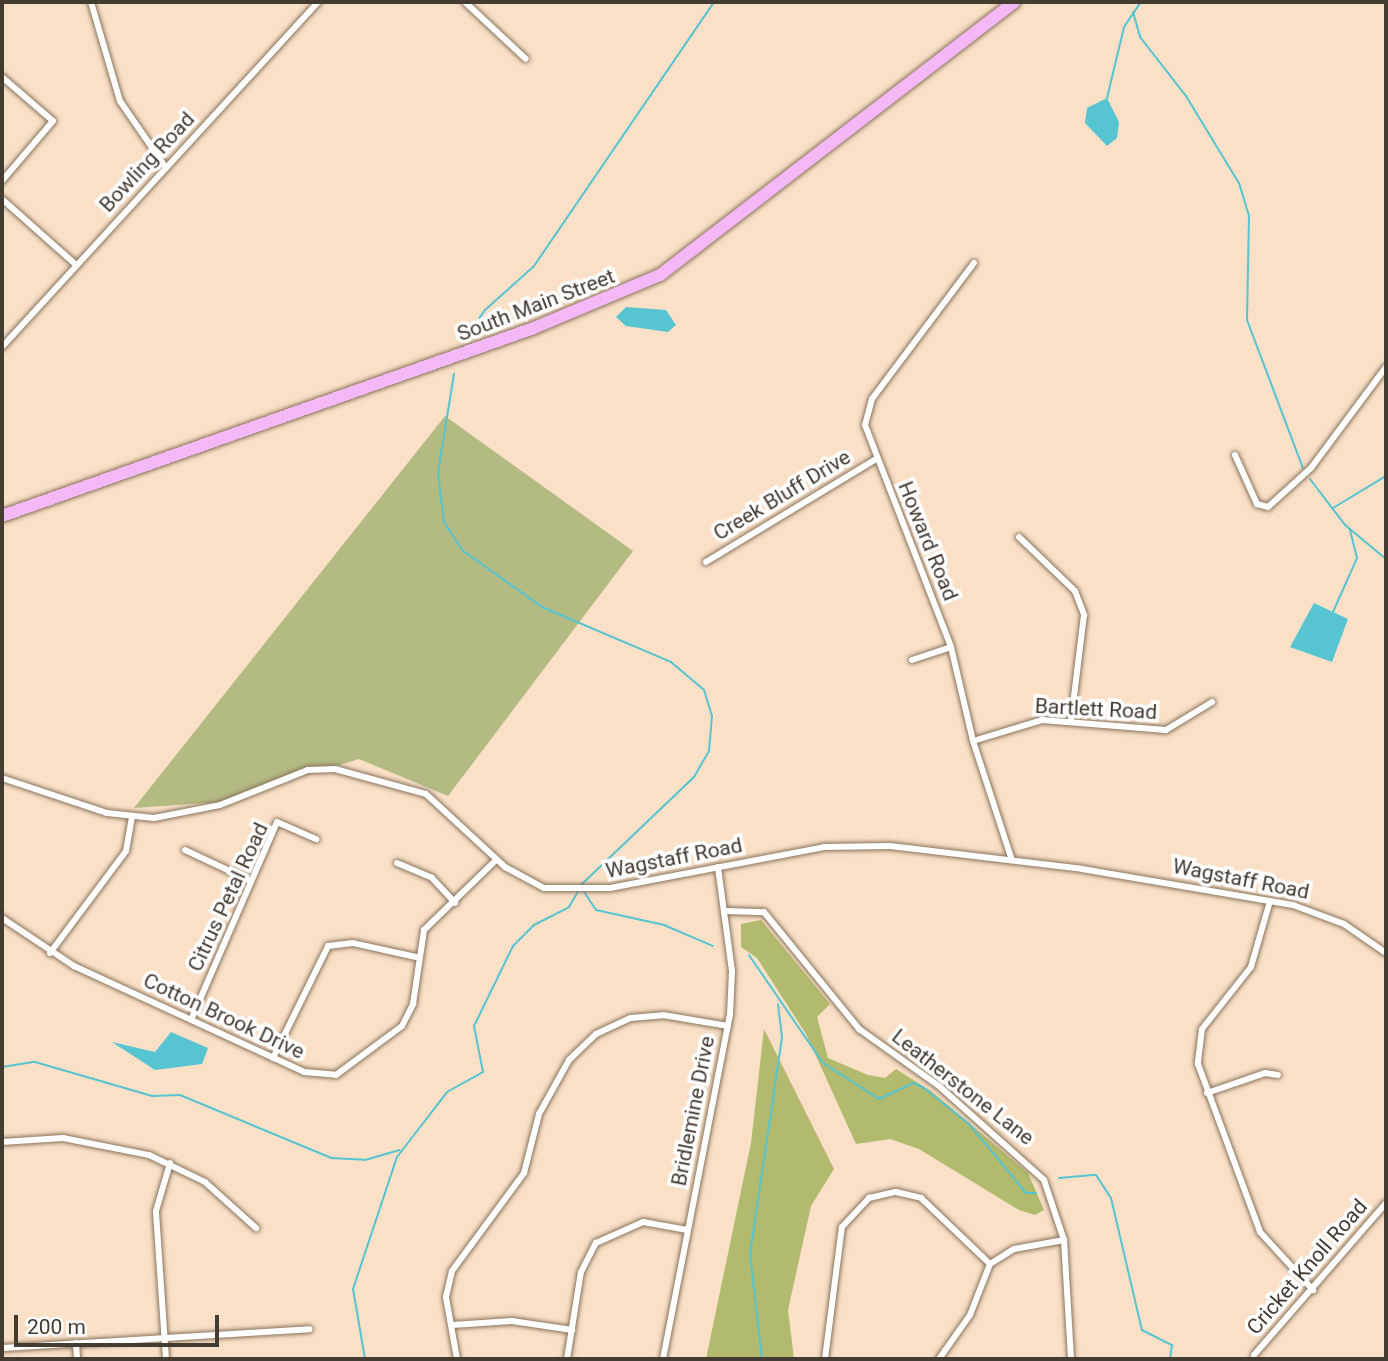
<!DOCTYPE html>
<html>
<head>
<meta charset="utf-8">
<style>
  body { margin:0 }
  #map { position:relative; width:1388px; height:1361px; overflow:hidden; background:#f9e0c7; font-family:Roboto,sans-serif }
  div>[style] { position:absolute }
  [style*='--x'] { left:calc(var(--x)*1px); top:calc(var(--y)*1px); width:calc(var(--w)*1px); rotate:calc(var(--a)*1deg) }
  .green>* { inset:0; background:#b3ba82 }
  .forest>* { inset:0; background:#b2bb6d }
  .water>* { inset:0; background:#56c4d1 }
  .stream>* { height:2px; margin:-1px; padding:0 1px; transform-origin:1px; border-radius:1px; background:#56c4d1 }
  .roads { filter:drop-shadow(0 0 2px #8a745d) drop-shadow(0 0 2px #8a745d) }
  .street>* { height:6px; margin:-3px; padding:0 3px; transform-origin:3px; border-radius:3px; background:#fff }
  .highway>* { height:12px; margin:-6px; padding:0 6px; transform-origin:6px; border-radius:6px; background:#f4b8f6 }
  span { translate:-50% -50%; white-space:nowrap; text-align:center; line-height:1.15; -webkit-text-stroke:7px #fff; paint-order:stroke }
  .street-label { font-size:21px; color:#443b31 }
  .frame { position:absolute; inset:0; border:4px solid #443b31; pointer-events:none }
  .scale { position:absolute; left:14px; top:1315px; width:205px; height:32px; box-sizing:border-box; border:4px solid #443b31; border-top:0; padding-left:9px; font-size:21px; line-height:24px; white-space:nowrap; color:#443b31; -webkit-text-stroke:5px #fff; paint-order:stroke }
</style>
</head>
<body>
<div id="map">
  <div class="green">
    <i style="clip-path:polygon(445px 416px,633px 551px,448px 796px,359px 759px,220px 802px,134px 808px)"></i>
  </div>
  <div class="forest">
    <i style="clip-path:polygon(761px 920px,830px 1004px,817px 1017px,828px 1058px,868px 1075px,885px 1078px,896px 1069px,931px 1091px,1028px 1173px,1044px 1210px,1035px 1215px,1019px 1210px,919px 1149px,890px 1139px,856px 1144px,806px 1034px,757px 958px,741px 947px,741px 924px)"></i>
    <i style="clip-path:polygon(764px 1029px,834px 1169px,811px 1206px,788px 1310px,794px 1359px,706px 1359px,751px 1143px)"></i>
  </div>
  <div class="water">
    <i style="clip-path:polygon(1107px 98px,1119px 122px,1117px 138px,1107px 146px,1085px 123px,1087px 108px)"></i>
    <i style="clip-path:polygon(626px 307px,666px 310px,676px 325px,668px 332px,626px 326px,616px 317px)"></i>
    <i style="clip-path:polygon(1314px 603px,1348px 619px,1332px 662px,1290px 647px)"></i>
    <i style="clip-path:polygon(171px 1032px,208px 1048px,202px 1064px,155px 1070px,112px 1042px,155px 1052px)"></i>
  </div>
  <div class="stream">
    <i style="--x:1133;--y:12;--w:26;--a:74"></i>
    <i style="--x:1140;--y:37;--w:75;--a:52.1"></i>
    <i style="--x:1186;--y:96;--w:102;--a:58.7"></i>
    <i style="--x:1239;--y:183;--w:34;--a:73"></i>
    <i style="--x:1249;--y:216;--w:104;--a:91.1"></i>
    <i style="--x:1247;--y:320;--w:158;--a:69.3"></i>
    <i style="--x:1107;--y:98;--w:73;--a:-76.5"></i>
    <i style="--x:1124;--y:27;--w:30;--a:-56"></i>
    <i style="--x:464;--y:342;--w:38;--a:-57"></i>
    <i style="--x:485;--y:310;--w:66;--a:-41.9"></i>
    <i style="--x:534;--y:266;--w:320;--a:-55.7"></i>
    <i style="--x:454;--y:374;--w:100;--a:99.2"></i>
    <i style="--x:438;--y:473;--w:49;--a:83"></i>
    <i style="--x:444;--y:522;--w:33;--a:57"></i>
    <i style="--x:462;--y:550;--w:98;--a:35.5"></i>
    <i style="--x:542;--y:607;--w:140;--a:23.1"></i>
    <i style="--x:671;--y:662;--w:43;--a:40.3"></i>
    <i style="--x:704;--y:690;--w:27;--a:73"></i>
    <i style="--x:712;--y:716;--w:35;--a:95"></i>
    <i style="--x:709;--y:751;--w:30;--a:120"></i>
    <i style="--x:694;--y:777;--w:156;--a:136.3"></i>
    <i style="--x:1310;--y:479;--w:58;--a:52.7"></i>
    <i style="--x:1345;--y:525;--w:53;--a:39.7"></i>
    <i style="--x:1333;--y:508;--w:62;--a:-31.1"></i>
    <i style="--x:1333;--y:612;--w:59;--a:-66"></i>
    <i style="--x:1357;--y:558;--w:30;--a:-104"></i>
    <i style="--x:584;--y:892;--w:22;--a:56"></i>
    <i style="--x:596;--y:910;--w:70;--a:12.4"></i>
    <i style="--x:664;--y:925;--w:53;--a:23.2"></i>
    <i style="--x:749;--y:955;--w:131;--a:55.6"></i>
    <i style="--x:823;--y:1063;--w:67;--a:32.7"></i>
    <i style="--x:879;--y:1099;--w:38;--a:-25"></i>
    <i style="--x:914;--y:1083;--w:11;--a:27"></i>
    <i style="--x:924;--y:1088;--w:58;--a:38.7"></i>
    <i style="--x:969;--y:1124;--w:89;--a:50.4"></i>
    <i style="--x:1026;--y:1193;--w:10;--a:0"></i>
    <i style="--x:2;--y:1067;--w:33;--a:-9"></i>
    <i style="--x:35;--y:1062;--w:122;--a:16.2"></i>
    <i style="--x:152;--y:1096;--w:28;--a:-2"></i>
    <i style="--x:180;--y:1095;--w:164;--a:22.6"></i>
    <i style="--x:331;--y:1158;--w:34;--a:3"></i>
    <i style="--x:365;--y:1160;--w:36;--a:-16"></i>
    <i style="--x:1059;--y:1178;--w:37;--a:-5"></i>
    <i style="--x:1096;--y:1175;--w:27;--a:57"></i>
    <i style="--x:1111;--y:1198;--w:136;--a:76.8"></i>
    <i style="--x:1142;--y:1330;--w:34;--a:27"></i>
    <i style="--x:1172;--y:1345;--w:14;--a:98"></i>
    <i style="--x:365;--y:1359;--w:71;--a:-99.7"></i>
    <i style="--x:353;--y:1289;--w:139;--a:-71.6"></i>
    <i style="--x:397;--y:1157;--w:82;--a:-52.4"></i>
    <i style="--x:447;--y:1092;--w:41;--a:-29.1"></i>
    <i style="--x:483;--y:1072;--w:47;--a:-101.1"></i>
    <i style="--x:474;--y:1026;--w:89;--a:-64"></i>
    <i style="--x:513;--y:946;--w:30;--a:-45"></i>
    <i style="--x:534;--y:925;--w:39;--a:-27"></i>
    <i style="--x:569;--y:907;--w:20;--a:-60"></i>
    <i style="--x:762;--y:1359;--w:106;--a:-96.5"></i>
    <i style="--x:750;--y:1254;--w:219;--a:-81.6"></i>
    <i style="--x:782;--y:1037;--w:33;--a:-97"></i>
  </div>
  <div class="roads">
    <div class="street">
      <i style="--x:91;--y:2;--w:103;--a:73.7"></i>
      <i style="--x:120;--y:101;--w:81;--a:55.5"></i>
      <i style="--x:465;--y:2;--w:83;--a:43.1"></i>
      <i style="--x:2;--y:77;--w:67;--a:40.8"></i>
      <i style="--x:53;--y:121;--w:79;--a:130.4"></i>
      <i style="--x:2;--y:199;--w:99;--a:41.7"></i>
      <i style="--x:974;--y:263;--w:170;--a:126.9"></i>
      <i style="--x:872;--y:399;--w:27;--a:105"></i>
      <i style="--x:865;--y:425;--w:238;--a:68.8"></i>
      <i style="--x:951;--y:647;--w:97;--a:76.8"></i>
      <i style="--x:973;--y:741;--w:125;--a:71.9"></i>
      <i style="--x:2;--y:347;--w:468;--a:-47.5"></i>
      <i style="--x:1235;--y:455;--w:54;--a:65.8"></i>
      <i style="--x:1257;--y:504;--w:11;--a:15"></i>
      <i style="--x:1268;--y:507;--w:58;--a:-42.2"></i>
      <i style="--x:1311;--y:468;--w:126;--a:-53.4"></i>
      <i style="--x:1019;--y:537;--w:78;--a:44"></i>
      <i style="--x:1075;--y:591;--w:26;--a:69"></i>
      <i style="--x:1084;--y:615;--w:107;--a:97"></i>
      <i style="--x:706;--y:562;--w:199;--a:-31.2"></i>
      <i style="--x:912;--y:660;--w:41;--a:-18.4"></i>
      <i style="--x:973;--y:741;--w:72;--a:-16.9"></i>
      <i style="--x:1042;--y:720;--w:124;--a:4.6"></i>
      <i style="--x:1166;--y:730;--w:54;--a:-31.3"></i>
      <i style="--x:2;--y:778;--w:111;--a:18.4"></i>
      <i style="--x:107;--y:813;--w:47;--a:6.1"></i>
      <i style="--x:154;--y:818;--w:67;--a:-11.1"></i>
      <i style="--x:220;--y:805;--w:95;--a:-21.7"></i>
      <i style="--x:308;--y:770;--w:27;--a:-2"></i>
      <i style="--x:335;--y:769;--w:94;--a:15.4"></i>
      <i style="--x:426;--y:794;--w:108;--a:42.7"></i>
      <i style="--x:505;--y:867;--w:44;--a:28.3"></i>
      <i style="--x:544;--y:888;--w:66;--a:0"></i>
      <i style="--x:610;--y:888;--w:218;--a:-10.8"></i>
      <i style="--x:824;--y:847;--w:66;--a:-0.9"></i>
      <i style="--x:890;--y:846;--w:193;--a:6.8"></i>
      <i style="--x:1082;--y:869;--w:214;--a:9.7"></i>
      <i style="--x:1293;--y:905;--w:54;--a:20.4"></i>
      <i style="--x:1344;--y:924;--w:51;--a:34.6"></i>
      <i style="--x:185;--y:850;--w:73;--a:25.2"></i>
      <i style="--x:397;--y:863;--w:38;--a:23"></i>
      <i style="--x:432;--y:878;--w:34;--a:47"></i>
      <i style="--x:1270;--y:901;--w:69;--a:106.1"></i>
      <i style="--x:1251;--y:967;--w:79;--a:128.3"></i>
      <i style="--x:1202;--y:1029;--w:35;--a:97"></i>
      <i style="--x:1198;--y:1064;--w:179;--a:69.7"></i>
      <i style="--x:1260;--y:1232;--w:79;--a:47.6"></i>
      <i style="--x:727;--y:911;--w:37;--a:2"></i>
      <i style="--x:764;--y:912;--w:151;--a:50.9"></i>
      <i style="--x:859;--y:1029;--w:98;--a:35.5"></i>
      <i style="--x:939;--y:1086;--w:141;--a:41.8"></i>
      <i style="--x:1044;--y:1180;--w:63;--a:71.6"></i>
      <i style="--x:1064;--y:1240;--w:119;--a:86.6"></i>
      <i style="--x:2;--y:918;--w:87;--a:33.7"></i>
      <i style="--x:74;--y:966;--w:253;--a:24.7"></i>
      <i style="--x:304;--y:1072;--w:32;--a:5"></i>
      <i style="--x:336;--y:1075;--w:82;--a:-36.6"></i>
      <i style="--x:402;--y:1026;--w:25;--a:-63"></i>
      <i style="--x:413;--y:1004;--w:75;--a:-81.5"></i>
      <i style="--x:424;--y:930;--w:100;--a:-44.2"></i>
      <i style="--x:50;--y:953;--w:127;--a:-53.3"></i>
      <i style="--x:126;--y:851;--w:35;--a:-80"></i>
      <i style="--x:191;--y:1020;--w:216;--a:-66.5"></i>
      <i style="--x:277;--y:822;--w:43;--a:23.6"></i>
      <i style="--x:273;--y:1058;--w:125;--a:-63.8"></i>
      <i style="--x:328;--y:946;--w:25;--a:-7"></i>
      <i style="--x:353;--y:943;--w:65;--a:12.5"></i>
      <i style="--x:1207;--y:1093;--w:61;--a:-19"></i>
      <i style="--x:1265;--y:1073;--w:13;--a:9"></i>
      <i style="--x:2;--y:1142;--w:61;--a:-3.8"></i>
      <i style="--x:63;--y:1138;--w:88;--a:11.2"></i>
      <i style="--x:149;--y:1155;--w:62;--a:25.7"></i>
      <i style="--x:205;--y:1182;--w:69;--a:42"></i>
      <i style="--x:452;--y:1325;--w:60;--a:-3.8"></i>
      <i style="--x:512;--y:1321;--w:61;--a:8.5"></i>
      <i style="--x:76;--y:1343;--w:16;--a:86"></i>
      <i style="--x:2;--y:1348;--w:308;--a:-3.5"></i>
      <i style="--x:1254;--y:1355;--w:201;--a:-49"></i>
      <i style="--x:166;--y:1359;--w:148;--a:-93.9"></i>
      <i style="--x:156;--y:1211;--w:50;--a:-73.7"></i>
      <i style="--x:457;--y:1359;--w:63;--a:-100.1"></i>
      <i style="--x:446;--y:1297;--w:27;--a:-77"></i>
      <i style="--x:452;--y:1271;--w:122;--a:-53.7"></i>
      <i style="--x:524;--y:1173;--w:61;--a:-75.7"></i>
      <i style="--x:539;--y:1114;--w:62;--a:-60.9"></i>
      <i style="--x:569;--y:1060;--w:37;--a:-44"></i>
      <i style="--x:596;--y:1034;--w:38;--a:-25"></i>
      <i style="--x:631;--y:1018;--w:32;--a:-5"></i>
      <i style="--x:663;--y:1015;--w:66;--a:9.6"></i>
      <i style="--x:567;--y:1359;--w:88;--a:-80.9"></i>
      <i style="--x:581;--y:1272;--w:33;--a:-63"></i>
      <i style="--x:596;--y:1243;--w:51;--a:-24.1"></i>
      <i style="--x:643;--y:1222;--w:45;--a:10.3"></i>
      <i style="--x:663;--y:1359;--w:350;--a:-79"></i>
      <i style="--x:730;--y:1015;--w:44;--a:-87.4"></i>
      <i style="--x:732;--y:971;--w:105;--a:-97.7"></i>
      <i style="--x:825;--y:1359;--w:133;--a:-82.7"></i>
      <i style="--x:842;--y:1227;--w:40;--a:-47"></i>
      <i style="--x:869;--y:1198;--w:28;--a:-13"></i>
      <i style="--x:896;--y:1192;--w:26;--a:13"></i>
      <i style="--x:921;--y:1198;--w:95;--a:43.7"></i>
      <i style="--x:939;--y:1359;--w:54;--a:-54.8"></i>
      <i style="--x:970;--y:1315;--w:55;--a:-68.6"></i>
      <i style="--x:990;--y:1264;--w:28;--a:-32"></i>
      <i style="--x:1014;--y:1249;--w:51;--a:-10.2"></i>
    </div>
    <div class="highway">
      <i style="--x:2;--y:516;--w:564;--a:-19.46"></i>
      <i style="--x:534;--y:328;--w:137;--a:-22.8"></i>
      <i style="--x:660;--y:275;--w:447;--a:-37.6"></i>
    </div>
  </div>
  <div class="street-label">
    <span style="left:147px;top:162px;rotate:-47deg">Bowling Road</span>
    <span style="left:536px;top:305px;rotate:-21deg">South Main Street</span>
    <span style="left:782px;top:495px;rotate:-31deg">Creek Bluff Drive</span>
    <span style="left:928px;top:541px;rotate:68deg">Howard Road</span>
    <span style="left:1096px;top:709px;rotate:3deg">Bartlett Road</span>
    <span style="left:674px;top:858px;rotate:-11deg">Wagstaff Road</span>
    <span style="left:1241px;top:879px;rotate:11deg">Wagstaff Road</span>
    <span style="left:228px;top:897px;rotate:-65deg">Citrus Petal Road</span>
    <span style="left:224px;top:1016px;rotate:25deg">Cotton Brook Drive</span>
    <span style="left:963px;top:1087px;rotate:38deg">Leatherstone Lane</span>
    <span style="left:693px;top:1111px;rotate:-79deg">Bridlemine Drive</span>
    <span style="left:1307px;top:1267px;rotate:-49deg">Cricket Knoll Road</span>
  </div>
  <div class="frame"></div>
  <div class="scale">200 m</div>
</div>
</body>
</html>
